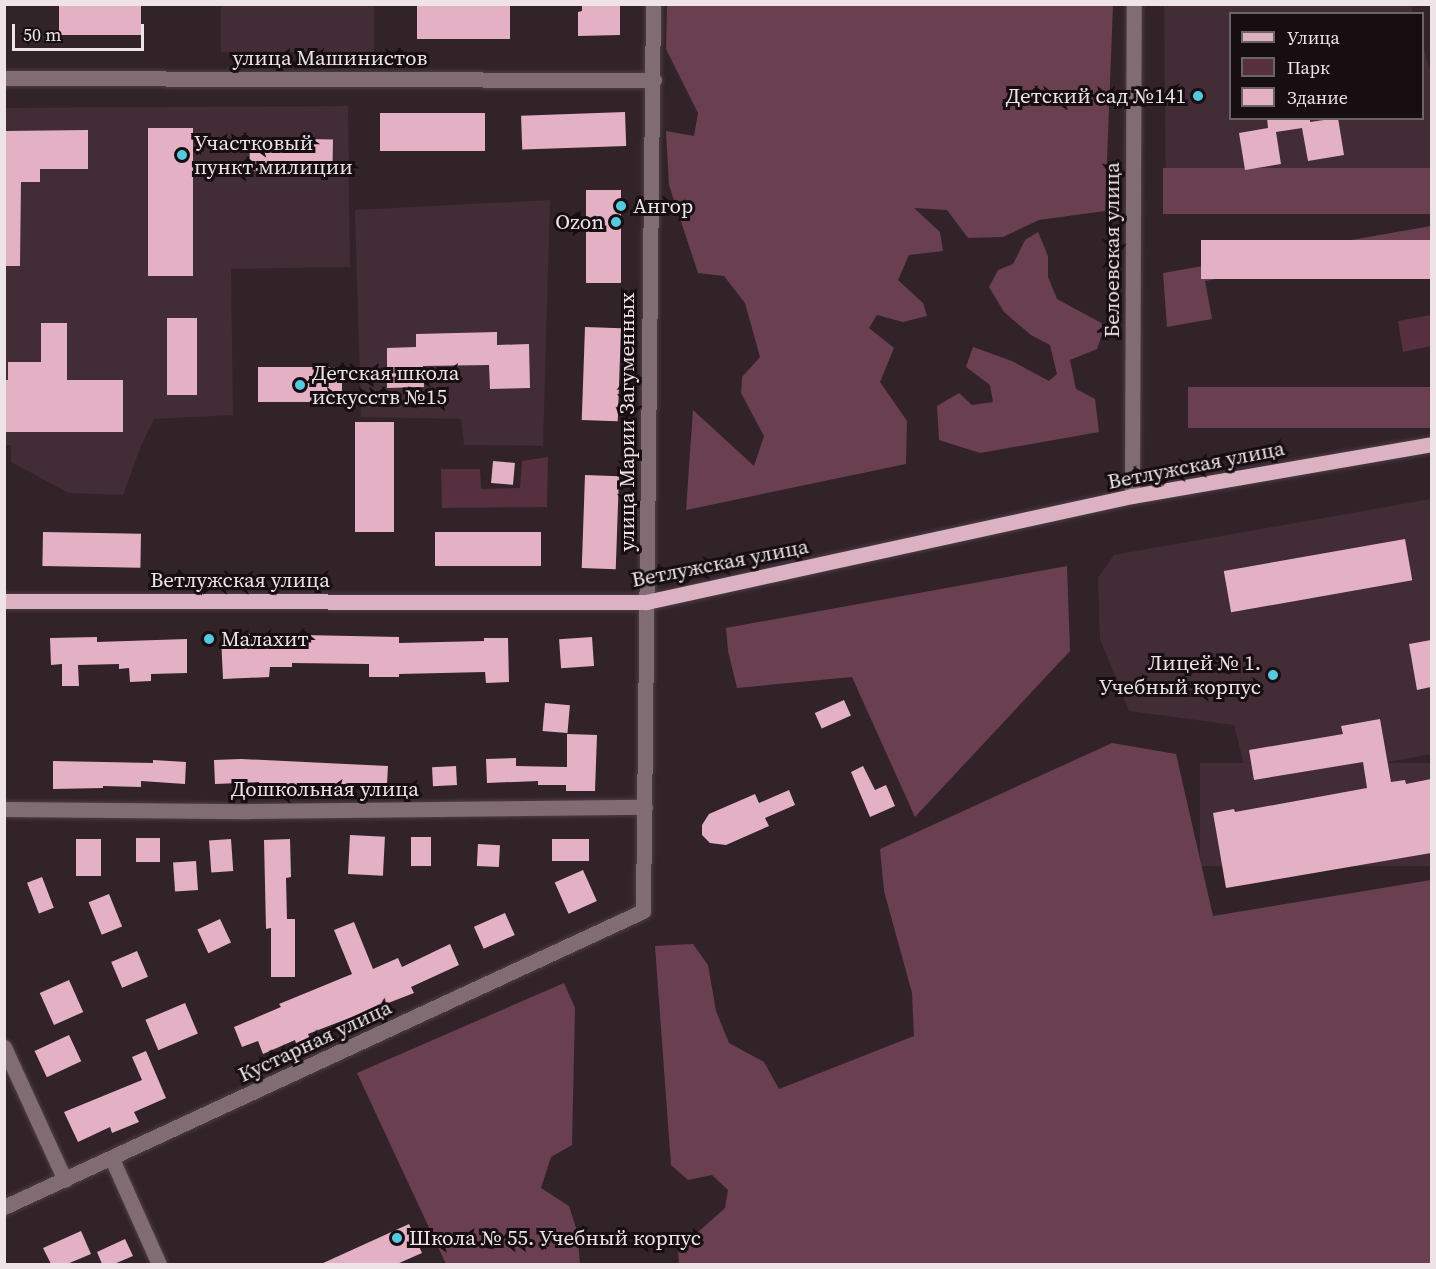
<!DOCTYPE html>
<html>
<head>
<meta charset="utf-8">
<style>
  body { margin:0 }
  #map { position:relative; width:1436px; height:1269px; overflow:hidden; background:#322329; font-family:"Source Serif 4",serif }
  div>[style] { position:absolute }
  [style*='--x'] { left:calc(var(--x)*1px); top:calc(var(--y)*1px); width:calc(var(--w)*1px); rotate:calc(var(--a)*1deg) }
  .built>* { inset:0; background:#422c35; transform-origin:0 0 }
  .green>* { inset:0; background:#573040 }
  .forest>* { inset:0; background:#6a3f50; transform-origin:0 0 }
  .building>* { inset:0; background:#e4b1c4; transform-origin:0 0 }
  .roads { filter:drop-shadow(0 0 2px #4c3e44) drop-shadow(0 0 2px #4c3e44) }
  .minor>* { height:15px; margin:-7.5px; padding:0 7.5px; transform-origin:7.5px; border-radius:7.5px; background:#816c74 }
  .major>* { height:15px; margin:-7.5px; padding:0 7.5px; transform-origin:7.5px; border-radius:7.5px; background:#dcb1c1 }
  .dots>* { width:16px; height:16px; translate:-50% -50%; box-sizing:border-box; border:3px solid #160e11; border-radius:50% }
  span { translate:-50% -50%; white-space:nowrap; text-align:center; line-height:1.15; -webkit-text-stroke:6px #160e11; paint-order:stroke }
  .street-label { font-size:21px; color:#eee3e7 }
  .poi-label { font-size:21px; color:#eee3e7 }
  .right { translate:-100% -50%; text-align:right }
  .left { translate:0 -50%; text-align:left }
  .frame { position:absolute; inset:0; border:6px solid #eee3e7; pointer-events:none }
  .legend { position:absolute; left:1229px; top:12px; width:195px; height:108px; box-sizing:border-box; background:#160e11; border:2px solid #6c6367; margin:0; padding:8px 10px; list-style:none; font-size:18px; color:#eee3e7 }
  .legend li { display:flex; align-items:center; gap:12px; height:30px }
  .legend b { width:30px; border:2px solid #6c6367 }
  .scale { position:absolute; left:12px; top:24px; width:132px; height:27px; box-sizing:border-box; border:3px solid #eee3e7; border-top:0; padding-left:8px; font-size:18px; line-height:21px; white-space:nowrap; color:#eee3e7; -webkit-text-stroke:4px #160e11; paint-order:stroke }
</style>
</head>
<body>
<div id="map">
  <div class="built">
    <i style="left:221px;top:5px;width:153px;height:47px"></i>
    <i style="clip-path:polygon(1164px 5px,1411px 5px,1413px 13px,1230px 14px,1230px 118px,1422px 118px,1423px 44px,1431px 74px,1431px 168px,1166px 210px)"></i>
    <i style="clip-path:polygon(348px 106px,350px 267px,231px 269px,233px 415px,154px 419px,140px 448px,123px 495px,69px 493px,11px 462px,11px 445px,5px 445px,4px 108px)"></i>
    <i style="clip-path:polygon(550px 200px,543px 446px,464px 445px,461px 419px,361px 417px,355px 210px)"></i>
    <i style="clip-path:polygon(1431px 499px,1431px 754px,1250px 789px,1234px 725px,1129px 711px,1100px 639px,1098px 578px,1114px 555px)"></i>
    <i style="left:1431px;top:763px;width:103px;height:231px;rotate:90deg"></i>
  </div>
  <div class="green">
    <i style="clip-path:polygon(1431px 315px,1431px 346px,1403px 352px,1398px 321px)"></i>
    <i style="clip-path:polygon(548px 457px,547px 507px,442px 508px,441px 469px,480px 469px,481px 489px,520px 488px,522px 461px)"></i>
  </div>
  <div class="forest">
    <i style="clip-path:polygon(667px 5px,1113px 5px,1105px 211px,1039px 220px,1003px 237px,968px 238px,947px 210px,914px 208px,940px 232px,943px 251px,909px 255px,898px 280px,923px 303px,927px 316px,903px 322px,877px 315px,869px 328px,894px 348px,880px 382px,907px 421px,906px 464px,686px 510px,693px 410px,754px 466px,764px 436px,741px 393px,742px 377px,760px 357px,745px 303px,724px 276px,698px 273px,669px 185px,666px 131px,694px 136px,698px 113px,666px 49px)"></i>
    <i style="left:1431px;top:168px;width:46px;height:268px;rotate:90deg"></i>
    <i style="clip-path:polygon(1431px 226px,1431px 240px,1205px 281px,1212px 319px,1167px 327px,1163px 273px)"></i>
    <i style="clip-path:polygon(1038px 232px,1048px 256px,1048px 277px,1057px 299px,1105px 325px,1097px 349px,1070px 360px,1076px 389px,1095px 399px,1099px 432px,980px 453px,939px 440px,937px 406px,959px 393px,972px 405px,993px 402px,990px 385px,966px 367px,973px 347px,1012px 361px,1049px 381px,1057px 374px,1050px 345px,1031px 335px,1004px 312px,989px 287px,998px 270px,1013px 264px,1025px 240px)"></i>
    <i style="left:1431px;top:387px;width:41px;height:243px;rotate:90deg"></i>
    <i style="clip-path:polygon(1067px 566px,1070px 651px,915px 817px,852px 677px,737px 688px,728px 651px,726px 628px)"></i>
    <i style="clip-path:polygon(1112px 743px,1176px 754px,1213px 916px,1431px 880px,1431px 1264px,679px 1264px,678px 1250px,725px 1208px,728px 1190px,712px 1175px,688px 1180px,671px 1165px,655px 946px,693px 944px,708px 965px,716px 1011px,729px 1043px,764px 1062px,779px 1089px,914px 1036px,912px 993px,884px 891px,880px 849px)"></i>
    <i style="clip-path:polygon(564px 983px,575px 1008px,572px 1145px,551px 1157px,541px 1188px,569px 1206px,577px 1231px,580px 1264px,446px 1264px,357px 1073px)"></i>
  </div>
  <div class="building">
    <i style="left:59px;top:4px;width:82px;height:31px"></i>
    <i style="left:417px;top:4px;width:93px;height:35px"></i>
    <i style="clip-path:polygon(582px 4px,620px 4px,620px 35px,578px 36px,578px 12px,582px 11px)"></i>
    <i style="left:625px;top:112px;width:34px;height:104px;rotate:88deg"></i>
    <i style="left:485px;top:113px;width:38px;height:105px;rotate:90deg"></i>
    <i style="clip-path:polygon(1267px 118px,1310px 118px,1310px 122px,1338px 118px,1344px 155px,1308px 161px,1302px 128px,1276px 132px,1281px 164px,1245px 170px,1239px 133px,1268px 128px)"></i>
    <i style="left:148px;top:128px;width:45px;height:148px"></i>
    <i style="clip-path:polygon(88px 130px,88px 169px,40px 169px,40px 182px,21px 182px,20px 266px,4px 266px,4px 131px)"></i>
    <i style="left:250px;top:138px;width:83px;height:33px;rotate:1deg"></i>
    <i style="left:586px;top:190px;width:35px;height:93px"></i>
    <i style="left:1431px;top:240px;width:39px;height:230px;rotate:90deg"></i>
    <i style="left:167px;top:318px;width:30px;height:77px"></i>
    <i style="clip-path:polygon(41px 323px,67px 323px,67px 380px,123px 380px,123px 432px,4px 432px,4px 380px,8px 380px,8px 362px,41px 362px)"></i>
    <i style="left:585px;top:327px;width:36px;height:93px;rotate:2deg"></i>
    <i style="clip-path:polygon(497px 332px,497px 345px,529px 344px,530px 388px,490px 389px,489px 365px,423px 366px,424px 387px,387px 388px,387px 348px,416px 347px,416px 334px)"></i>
    <i style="left:342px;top:367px;width:35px;height:84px;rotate:90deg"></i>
    <i style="left:355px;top:422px;width:39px;height:110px"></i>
    <i style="left:493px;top:461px;width:22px;height:22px;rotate:5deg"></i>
    <i style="left:585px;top:475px;width:34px;height:93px;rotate:2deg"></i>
    <i style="left:43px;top:532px;width:98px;height:34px;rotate:1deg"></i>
    <i style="left:435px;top:532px;width:106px;height:34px"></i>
    <i style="left:1405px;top:539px;width:42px;height:184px;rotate:80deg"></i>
    <i style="clip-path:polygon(249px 634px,399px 637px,399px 643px,484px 641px,484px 638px,508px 638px,509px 682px,486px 683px,485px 672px,399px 674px,399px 677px,369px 677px,369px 664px,292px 663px,292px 667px,270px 667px,269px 677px,223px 679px,221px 637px)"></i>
    <i style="clip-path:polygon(97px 637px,97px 642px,187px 639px,187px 673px,151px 674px,151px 681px,130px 682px,129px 668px,119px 669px,119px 664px,78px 665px,79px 686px,62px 686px,62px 664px,51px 665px,50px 638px)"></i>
    <i style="left:592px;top:637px;width:29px;height:33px;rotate:86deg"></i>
    <i style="clip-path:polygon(1431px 640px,1431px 687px,1417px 690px,1409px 644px)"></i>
    <i style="left:844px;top:700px;width:17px;height:32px;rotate:66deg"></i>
    <i style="left:545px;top:703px;width:25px;height:28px;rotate:5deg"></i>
    <i style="clip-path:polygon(1380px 719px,1391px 782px,1405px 780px,1406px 784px,1431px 779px,1431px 853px,1226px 888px,1213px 813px,1234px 809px,1235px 812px,1367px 788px,1363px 762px,1254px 780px,1249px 750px,1343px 734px,1341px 726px)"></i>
    <i style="clip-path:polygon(567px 734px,597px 735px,595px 791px,566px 791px,566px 785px,538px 785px,538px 781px,487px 783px,486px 759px,516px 758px,516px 766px,567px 767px)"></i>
    <i style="clip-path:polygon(241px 759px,388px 766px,387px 784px,330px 784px,329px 795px,259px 791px,259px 782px,215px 784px,214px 760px)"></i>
    <i style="clip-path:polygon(153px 760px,186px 762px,185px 784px,141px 781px,141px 787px,103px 786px,103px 788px,53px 789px,53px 761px,153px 763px)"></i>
    <i style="left:456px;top:766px;width:19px;height:24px;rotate:87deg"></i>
    <i style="clip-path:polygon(863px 766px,875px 790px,886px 785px,895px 806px,870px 817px,851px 772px)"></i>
    <i style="clip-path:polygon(789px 790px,795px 805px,765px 818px,769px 826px,726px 845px,710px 843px,702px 835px,702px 825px,709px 814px,755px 794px,759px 803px)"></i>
    <i style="left:350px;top:835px;width:35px;height:39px;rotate:3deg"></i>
    <i style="left:411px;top:837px;width:20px;height:29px"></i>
    <i style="left:136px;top:838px;width:24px;height:24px"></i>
    <i style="left:101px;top:839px;width:37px;height:25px;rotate:90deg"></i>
    <i style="left:231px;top:839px;width:32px;height:22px;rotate:86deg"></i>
    <i style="clip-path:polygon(290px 839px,291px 877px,286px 878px,287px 919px,295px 919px,295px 977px,271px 977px,271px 928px,266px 929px,264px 840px)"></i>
    <i style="left:552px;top:839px;width:37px;height:22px"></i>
    <i style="left:478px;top:844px;width:22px;height:22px;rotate:3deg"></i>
    <i style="left:196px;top:861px;width:29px;height:23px;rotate:86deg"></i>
    <i style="left:583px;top:870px;width:34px;height:31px;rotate:66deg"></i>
    <i style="left:42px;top:877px;width:33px;height:16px;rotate:69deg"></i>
    <i style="left:109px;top:894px;width:35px;height:22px;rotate:68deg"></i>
    <i style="left:505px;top:913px;width:24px;height:34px;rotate:66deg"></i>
    <i style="left:220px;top:919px;width:26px;height:25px;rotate:65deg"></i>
    <i style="clip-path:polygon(354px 922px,373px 969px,398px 958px,402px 967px,450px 944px,459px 965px,411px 987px,414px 993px,308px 1034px,311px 1041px,297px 1047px,295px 1040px,263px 1054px,258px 1041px,242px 1047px,234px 1027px,281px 1007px,279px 1004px,352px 974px,334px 930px)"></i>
    <i style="left:137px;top:951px;width:28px;height:28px;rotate:67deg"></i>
    <i style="left:69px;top:980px;width:35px;height:32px;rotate:66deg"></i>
    <i style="left:185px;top:1003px;width:33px;height:43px;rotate:67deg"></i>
    <i style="left:69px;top:1035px;width:29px;height:38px;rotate:65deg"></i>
    <i style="clip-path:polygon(146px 1051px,166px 1098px,134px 1112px,139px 1122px,112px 1133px,110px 1127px,78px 1142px,64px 1112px,142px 1080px,132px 1057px)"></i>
    <i style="clip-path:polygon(409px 1224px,422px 1253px,397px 1264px,321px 1264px)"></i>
    <i style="clip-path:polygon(81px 1231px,91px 1254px,67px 1264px,51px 1264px,43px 1248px)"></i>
    <i style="clip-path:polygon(125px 1239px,133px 1256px,114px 1264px,102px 1264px,97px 1252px)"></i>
  </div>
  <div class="roads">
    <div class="minor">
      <i style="--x:4;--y:78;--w:650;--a:0.18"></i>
      <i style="--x:1132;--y:496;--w:492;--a:-89.8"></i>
      <i style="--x:4;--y:809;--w:245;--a:0.5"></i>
      <i style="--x:249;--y:811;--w:396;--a:-0.6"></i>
      <i style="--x:4;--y:1047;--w:146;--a:65.4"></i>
      <i style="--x:112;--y:1159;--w:115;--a:65.9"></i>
      <i style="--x:4;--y:1207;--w:704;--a:-24.85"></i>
      <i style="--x:643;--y:911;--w:907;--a:-89.37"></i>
    </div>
    <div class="major">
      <i style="--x:4;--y:601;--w:642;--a:0.09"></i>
      <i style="--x:646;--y:602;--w:497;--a:-12.3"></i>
      <i style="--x:1132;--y:496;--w:304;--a:-9.8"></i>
    </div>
  </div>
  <div class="dots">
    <i style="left:1198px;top:96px;background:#55cadf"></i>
    <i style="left:182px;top:155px;background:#55cadf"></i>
    <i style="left:621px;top:206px;background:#55cadf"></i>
    <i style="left:616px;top:222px;background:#55cadf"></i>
    <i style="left:300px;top:385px;background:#55cadf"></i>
    <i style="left:209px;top:639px;background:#55cadf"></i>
    <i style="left:1273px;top:675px;background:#55cadf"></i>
    <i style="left:397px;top:1238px;background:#55cadf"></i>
  </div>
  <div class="street-label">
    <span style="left:330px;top:58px">улица Машинистов</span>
    <span style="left:1112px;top:250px;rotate:-90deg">Белоевская улица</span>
    <span style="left:627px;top:422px;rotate:-90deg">улица Марии Загуменных</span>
    <span style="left:1196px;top:465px;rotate:-11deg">Ветлужская улица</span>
    <span style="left:720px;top:563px;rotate:-11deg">Ветлужская улица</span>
    <span style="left:240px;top:580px">Ветлужская улица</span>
    <span style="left:325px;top:789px">Дошкольная улица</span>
    <span style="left:315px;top:1041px;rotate:-25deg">Кустарная улица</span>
  </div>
  <div class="poi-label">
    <span class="right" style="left:1186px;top:96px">Детский сад №141</span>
    <span class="left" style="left:194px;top:155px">Участковый<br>пункт милиции</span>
    <span class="left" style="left:633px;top:206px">Ангор</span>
    <span class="right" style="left:604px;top:222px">Ozon</span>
    <span class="left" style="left:312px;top:385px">Детская школа<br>искусств №15</span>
    <span class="left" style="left:221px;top:639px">Малахит</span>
    <span class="right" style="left:1261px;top:675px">Лицей № 1.<br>Учебный корпус</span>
    <span class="left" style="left:409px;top:1238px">Школа № 55. Учебный корпус</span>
  </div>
  <div class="frame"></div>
  <ul class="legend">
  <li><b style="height:8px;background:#dcb1c1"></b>Улица</li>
  <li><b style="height:16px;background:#573040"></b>Парк</li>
  <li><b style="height:16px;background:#e4b1c4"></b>Здание</li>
  </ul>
  <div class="scale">50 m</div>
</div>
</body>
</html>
